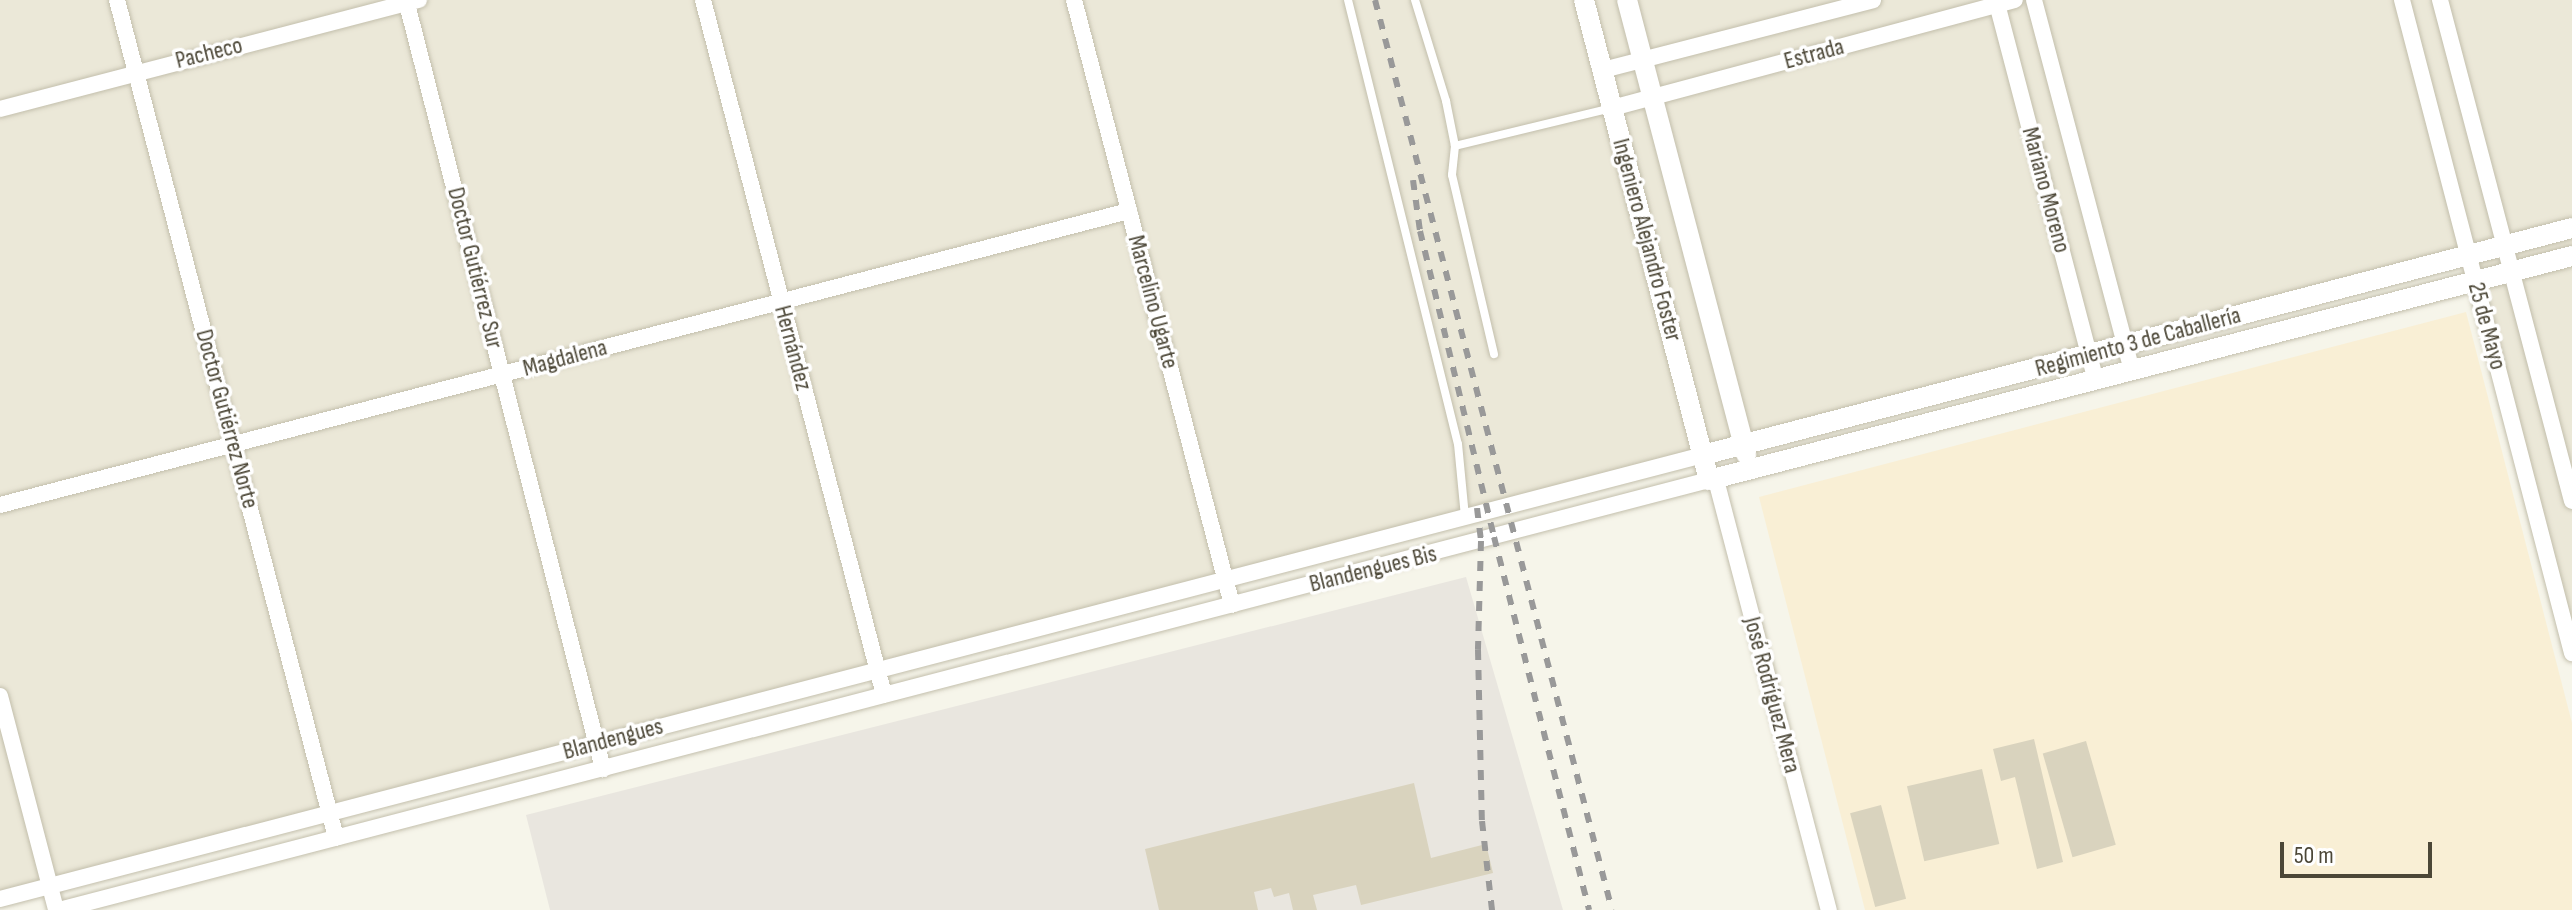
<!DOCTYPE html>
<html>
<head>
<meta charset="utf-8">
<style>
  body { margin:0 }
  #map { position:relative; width:2572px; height:910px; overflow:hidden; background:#f6f5ea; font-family:"Sofia Sans Condensed",sans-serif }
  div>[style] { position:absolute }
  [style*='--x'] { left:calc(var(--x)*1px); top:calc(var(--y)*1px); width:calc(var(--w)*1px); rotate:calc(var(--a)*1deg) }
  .residential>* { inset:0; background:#ebe8d8 }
  .commercial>* { inset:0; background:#f9efd5 }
  .industrial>* { inset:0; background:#e9e6df }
  .building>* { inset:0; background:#d9d3be; transform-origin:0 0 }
  .roads { filter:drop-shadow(0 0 2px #c3bfac) drop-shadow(0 0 2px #c3bfac) }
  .service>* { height:8px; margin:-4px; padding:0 4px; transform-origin:4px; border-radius:4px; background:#fff }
  .minor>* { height:16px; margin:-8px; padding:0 8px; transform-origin:8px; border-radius:8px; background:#fff }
  .tertiary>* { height:20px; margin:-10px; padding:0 10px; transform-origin:10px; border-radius:10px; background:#fff }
  .rail>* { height:6px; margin-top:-3px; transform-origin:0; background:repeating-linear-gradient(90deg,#999 0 10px,transparent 0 20px) }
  span { translate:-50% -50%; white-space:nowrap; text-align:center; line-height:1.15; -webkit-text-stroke:7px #fff; paint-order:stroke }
  .street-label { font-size:24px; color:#4c4737 }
  .scale { position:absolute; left:2280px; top:842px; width:152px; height:36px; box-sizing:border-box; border:4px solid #4c4737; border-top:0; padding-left:10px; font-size:24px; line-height:28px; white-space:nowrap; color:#4c4737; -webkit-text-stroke:6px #fff; paint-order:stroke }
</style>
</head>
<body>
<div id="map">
  <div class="residential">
    <i style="clip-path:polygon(0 0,2572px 0,2572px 653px,2469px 256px,0 899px)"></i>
  </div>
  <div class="commercial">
    <i style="clip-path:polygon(2466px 312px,2572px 723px,2572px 910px,1865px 910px,1759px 497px)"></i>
  </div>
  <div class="industrial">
    <i style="clip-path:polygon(1466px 577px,1563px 910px,550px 910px,526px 815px)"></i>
  </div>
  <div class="building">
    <i style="clip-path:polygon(2034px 739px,2063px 862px,2037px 869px,2015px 777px,2001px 781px,1993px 749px)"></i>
    <i style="left:2086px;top:741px;width:108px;height:45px;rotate:74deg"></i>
    <i style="left:1982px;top:769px;width:77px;height:77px;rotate:77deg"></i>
    <i style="clip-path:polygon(1414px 783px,1431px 858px,1486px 844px,1493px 873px,1361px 905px,1356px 885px,1313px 895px,1317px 910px,1293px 910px,1289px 893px,1274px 897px,1271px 888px,1254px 892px,1258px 910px,1159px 910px,1145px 849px)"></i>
    <i style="left:1881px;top:805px;width:97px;height:32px;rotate:75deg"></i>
  </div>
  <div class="roads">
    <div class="service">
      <i style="--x:1348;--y:0;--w:457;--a:76.1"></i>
      <i style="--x:1458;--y:444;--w:73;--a:84.5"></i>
      <i style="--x:1415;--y:0;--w:106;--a:72.9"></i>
      <i style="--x:1446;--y:101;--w:46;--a:78.7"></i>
      <i style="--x:1455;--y:146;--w:29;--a:96"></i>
      <i style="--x:1452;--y:175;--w:184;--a:76.8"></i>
      <i style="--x:1455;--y:146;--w:162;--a:-13.6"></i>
    </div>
    <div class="minor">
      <i style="--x:117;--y:0;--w:866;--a:75.35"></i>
      <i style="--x:406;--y:0;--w:794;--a:75.63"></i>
      <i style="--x:703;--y:0;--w:718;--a:75.4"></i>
      <i style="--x:1074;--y:0;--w:625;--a:75.36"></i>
      <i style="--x:1996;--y:0;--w:393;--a:75.3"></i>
      <i style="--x:2034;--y:0;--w:384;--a:75.2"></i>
      <i style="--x:2402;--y:0;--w:675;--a:75.41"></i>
      <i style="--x:2440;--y:0;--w:518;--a:75.24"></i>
      <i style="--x:1603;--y:70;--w:279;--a:-14.5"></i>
      <i style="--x:1612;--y:108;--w:417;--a:-15"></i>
      <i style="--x:0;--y:109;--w:433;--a:-14.6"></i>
      <i style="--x:1716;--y:480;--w:445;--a:75.3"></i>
      <i style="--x:0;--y:505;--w:1167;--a:-14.6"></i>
      <i style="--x:0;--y:696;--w:221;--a:75.3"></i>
      <i style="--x:0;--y:899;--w:1760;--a:-14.61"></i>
      <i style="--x:59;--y:910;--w:1705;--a:-14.61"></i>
    </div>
    <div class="tertiary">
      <i style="--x:1584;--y:0;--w:496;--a:75.4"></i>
      <i style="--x:1709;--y:480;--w:892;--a:-14.55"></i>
      <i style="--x:1627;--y:0;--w:470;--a:75.3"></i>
      <i style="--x:1703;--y:455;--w:898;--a:-14.64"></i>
    </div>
  </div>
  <div class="rail">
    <i style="--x:1375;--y:0;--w:940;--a:75.4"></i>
    <i style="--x:1413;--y:180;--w:51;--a:82.2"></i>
    <i style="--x:1420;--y:231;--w:315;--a:76.4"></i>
    <i style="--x:1494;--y:537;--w:385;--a:75.7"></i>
    <i style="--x:1477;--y:508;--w:33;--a:83"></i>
    <i style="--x:1481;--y:541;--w:109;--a:91.6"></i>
    <i style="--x:1478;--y:650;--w:171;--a:88.7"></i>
    <i style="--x:1482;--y:821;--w:90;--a:83.6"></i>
  </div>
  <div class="street-label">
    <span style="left:209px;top:53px;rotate:-14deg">Pacheco</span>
    <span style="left:1814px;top:54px;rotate:-15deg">Estrada</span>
    <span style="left:2046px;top:190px;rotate:75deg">Mariano Moreno</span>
    <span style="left:1647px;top:240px;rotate:75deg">Ingeniero Alejandro Foster</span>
    <span style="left:475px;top:268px;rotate:76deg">Doctor Gutiérrez Sur</span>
    <span style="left:1153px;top:302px;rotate:75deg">Marcelino Ugarte</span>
    <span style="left:2487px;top:326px;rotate:75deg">25 de Mayo</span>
    <span style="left:2138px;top:342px;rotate:-15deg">Regimiento 3 de Caballería</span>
    <span style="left:793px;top:348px;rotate:75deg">Hernández</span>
    <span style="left:565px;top:358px;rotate:-15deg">Magdalena</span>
    <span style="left:227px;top:419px;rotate:75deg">Doctor Gutiérrez Norte</span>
    <span style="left:1373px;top:569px;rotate:-14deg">Blandengues Bis</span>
    <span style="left:1772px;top:695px;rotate:75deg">José Rodríguez Mera</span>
    <span style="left:613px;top:739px;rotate:-15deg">Blandengues</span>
  </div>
  <div class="scale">50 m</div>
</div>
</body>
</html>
